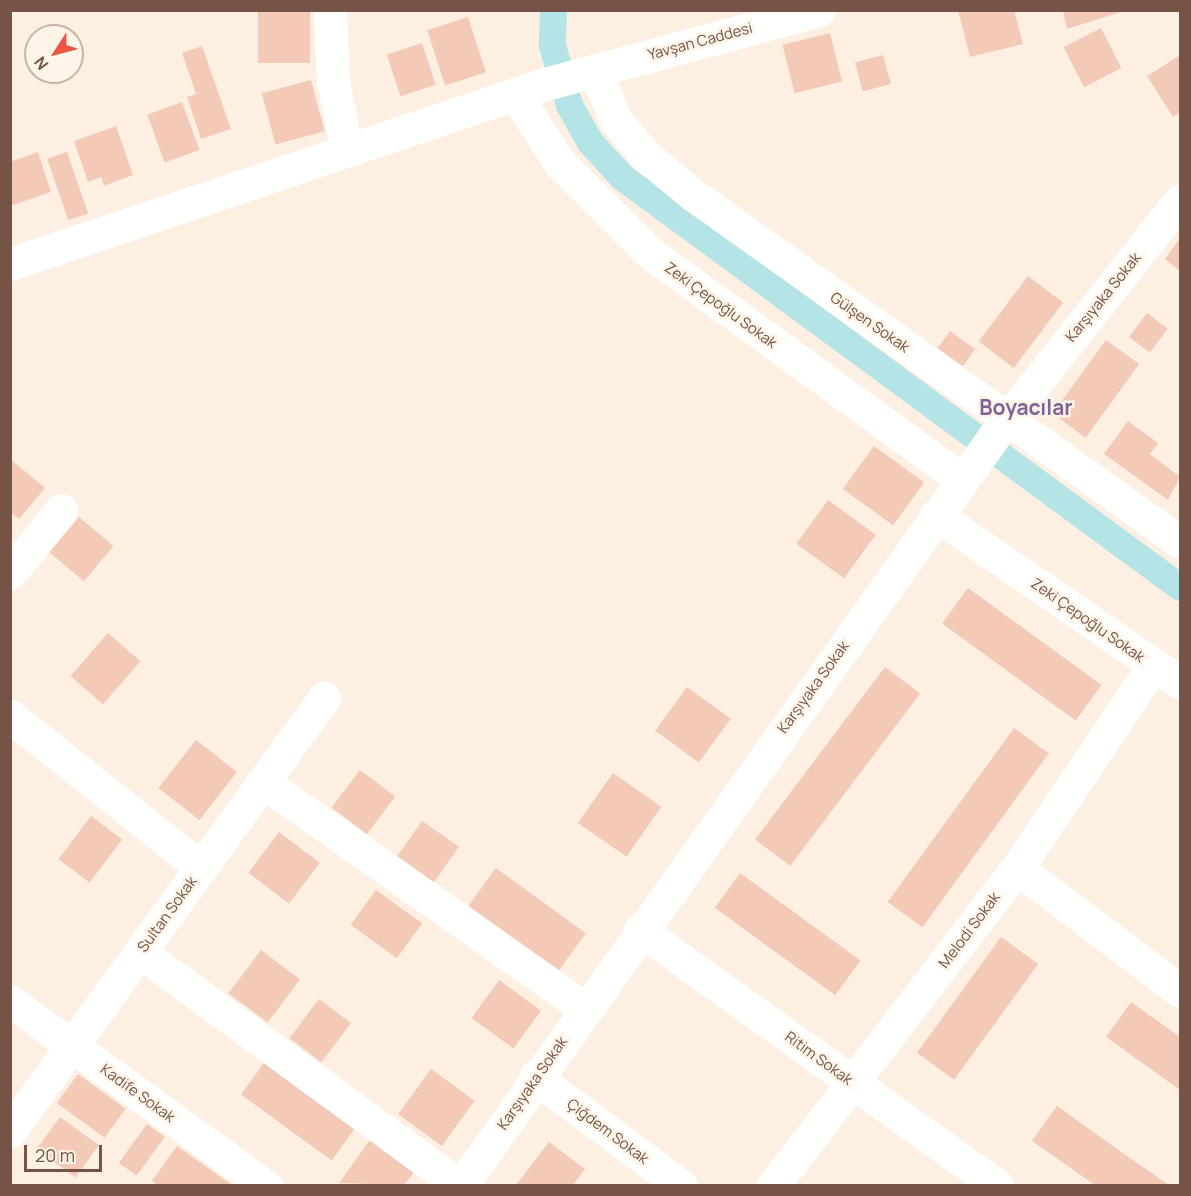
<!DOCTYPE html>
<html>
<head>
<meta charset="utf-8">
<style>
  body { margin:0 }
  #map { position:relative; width:1191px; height:1196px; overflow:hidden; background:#fdefe1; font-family:Manrope,sans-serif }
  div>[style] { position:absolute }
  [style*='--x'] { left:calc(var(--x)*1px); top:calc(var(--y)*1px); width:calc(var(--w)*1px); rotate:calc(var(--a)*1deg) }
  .canal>* { height:27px; margin:-13.5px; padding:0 13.5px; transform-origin:13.5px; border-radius:13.5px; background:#b5e4e7 }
  .building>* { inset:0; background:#f3cab8; transform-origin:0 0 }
  .minor>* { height:33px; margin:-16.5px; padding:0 16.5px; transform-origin:16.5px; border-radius:16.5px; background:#fff }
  span { translate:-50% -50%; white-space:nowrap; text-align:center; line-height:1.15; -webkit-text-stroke:5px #fff4e8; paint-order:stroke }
  .street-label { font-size:15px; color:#755347 }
  .district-label { font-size:21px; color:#816298; font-weight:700 }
  .frame { position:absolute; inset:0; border:12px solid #755347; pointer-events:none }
  .north { position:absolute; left:24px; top:24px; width:60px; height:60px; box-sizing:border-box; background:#fff4e8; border:2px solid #c8b4a8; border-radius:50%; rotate:234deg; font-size:16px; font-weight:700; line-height:24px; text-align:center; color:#755347 }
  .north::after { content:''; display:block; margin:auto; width:21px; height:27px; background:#eb5742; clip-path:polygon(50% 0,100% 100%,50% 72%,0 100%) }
  .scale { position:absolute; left:24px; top:1145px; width:78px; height:27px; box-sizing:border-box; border:3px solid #755347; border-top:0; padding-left:8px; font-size:18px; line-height:21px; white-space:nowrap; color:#755347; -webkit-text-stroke:4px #fff4e8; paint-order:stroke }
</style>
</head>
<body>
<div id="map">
  <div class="canal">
    <i style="--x:553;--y:10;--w:35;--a:92"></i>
    <i style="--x:552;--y:45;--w:62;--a:74.2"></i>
    <i style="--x:569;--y:105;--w:43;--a:60.4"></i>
    <i style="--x:590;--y:142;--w:47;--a:47.6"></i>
    <i style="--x:622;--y:177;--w:692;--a:36.31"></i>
  </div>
  <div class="building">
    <i style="clip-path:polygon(958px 10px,1014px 10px,1023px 44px,970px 57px)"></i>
    <i style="clip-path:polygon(1063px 10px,1124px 10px,1124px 11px,1067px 29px)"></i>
    <i style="left:258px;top:12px;width:52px;height:51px"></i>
    <i style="left:468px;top:17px;width:58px;height:43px;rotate:72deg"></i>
    <i style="left:1101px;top:28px;width:45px;height:42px;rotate:63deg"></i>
    <i style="left:830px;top:33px;width:50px;height:49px;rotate:76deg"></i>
    <i style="left:422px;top:43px;width:44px;height:37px;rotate:72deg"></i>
    <i style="clip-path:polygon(202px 46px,231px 129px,201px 139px,187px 97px,196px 94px,182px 53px)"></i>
    <i style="left:883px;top:55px;width:30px;height:29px;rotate:75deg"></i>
    <i style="clip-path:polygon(1179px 56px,1180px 112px,1173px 117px,1147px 76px)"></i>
    <i style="left:311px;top:80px;width:53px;height:51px;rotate:75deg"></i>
    <i style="left:182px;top:102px;width:51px;height:37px;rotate:70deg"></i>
    <i style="clip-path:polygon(116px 126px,133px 175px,104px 186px,101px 177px,88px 182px,74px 141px)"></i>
    <i style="clip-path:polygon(38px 152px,51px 192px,10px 206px,10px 162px)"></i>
    <i style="left:67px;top:152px;width:65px;height:21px;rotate:71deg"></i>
    <i style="clip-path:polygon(1180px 238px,1180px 271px,1165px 259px)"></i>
    <i style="left:1028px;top:276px;width:44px;height:82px;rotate:37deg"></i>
    <i style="left:1147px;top:313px;width:26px;height:30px;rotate:37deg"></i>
    <i style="left:950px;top:331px;width:31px;height:21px;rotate:36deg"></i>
    <i style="left:1106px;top:340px;width:41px;height:91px;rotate:36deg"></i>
    <i style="clip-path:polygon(1128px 421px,1158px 443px,1150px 454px,1180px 477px,1168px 500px,1104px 454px)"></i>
    <i style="left:874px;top:446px;width:62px;height:53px;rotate:36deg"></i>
    <i style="clip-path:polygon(10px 459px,45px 488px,19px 519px,10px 512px)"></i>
    <i style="left:828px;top:500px;width:59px;height:54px;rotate:36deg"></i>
    <i style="left:79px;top:517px;width:45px;height:46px;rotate:40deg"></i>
    <i style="left:968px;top:588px;width:165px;height:44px;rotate:36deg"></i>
    <i style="left:108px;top:633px;width:43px;height:57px;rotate:41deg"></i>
    <i style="left:885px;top:667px;width:44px;height:216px;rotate:37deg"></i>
    <i style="left:687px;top:687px;width:54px;height:54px;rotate:36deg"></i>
    <i style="left:1014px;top:728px;width:43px;height:215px;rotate:36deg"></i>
    <i style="left:196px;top:740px;width:52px;height:61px;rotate:38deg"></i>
    <i style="left:360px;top:770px;width:44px;height:47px;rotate:37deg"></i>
    <i style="left:613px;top:773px;width:59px;height:61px;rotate:35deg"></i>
    <i style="left:91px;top:816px;width:39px;height:54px;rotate:37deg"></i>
    <i style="left:422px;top:821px;width:45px;height:44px;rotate:35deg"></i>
    <i style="left:279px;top:832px;width:51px;height:51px;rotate:37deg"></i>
    <i style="left:496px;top:868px;width:111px;height:47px;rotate:36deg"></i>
    <i style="left:740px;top:873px;width:149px;height:43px;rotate:36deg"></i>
    <i style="left:376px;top:890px;width:57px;height:43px;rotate:36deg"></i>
    <i style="left:1001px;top:937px;width:46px;height:143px;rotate:36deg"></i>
    <i style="left:261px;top:950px;width:49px;height:54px;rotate:37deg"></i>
    <i style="left:499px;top:980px;width:52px;height:47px;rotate:36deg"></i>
    <i style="left:319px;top:999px;width:40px;height:49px;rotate:37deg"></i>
    <i style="clip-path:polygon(1131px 1002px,1180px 1037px,1180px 1090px,1106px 1037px)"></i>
    <i style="left:264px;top:1063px;width:112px;height:39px;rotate:36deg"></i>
    <i style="left:431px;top:1069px;width:54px;height:56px;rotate:36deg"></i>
    <i style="left:78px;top:1074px;width:59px;height:36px;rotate:36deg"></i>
    <i style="clip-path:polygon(1057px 1106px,1117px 1149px,1169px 1185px,1095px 1185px,1032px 1141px)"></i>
    <i style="left:60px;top:1117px;width:48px;height:40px;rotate:36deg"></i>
    <i style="left:147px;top:1124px;width:22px;height:48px;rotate:36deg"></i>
    <i style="clip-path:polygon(370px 1140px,414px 1172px,404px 1185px,339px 1183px)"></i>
    <i style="clip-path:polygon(549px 1142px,585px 1169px,573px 1185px,516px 1185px)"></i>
    <i style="clip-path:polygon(177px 1146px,232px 1185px,158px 1185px,152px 1181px)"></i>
  </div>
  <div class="minor">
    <i style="--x:330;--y:10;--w:71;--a:87.6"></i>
    <i style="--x:333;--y:81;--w:71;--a:78.7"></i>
    <i style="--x:595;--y:70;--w:53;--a:67.8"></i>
    <i style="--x:615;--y:119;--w:47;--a:50.2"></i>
    <i style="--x:645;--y:155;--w:61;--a:39.7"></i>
    <i style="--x:692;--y:194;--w:599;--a:35.49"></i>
    <i style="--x:515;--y:94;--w:82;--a:56.9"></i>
    <i style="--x:560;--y:163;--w:127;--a:45"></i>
    <i style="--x:650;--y:253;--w:386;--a:36"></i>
    <i style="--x:10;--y:264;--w:564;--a:-18.6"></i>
    <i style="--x:545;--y:84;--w:284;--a:-15.1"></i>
    <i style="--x:936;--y:515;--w:296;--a:34.5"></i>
    <i style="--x:10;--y:573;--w:81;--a:-51"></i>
    <i style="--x:10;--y:716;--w:244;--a:38.5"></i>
    <i style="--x:263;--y:782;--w:393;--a:35.1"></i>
    <i style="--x:1017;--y:868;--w:204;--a:37"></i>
    <i style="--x:640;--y:930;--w:440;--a:35.6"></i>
    <i style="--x:140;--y:952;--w:396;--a:36.2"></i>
    <i style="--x:10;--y:1001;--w:316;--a:35.9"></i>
    <i style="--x:535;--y:1077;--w:182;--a:36.7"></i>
    <i style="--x:10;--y:1131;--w:535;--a:-54.05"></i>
    <i style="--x:461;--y:1186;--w:925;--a:-54.59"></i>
    <i style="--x:997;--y:432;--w:295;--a:-51.7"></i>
    <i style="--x:773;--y:1186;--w:401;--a:-52.5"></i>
    <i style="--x:1017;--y:868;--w:245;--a:-56"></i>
  </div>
  <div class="street-label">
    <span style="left:700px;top:41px;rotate:-15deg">Yavşan Caddesi</span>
    <span style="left:1103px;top:297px;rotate:-51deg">Karşıyaka Sokak</span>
    <span style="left:721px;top:305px;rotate:36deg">Zeki Çepoğlu Sokak</span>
    <span style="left:870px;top:322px;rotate:35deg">Gülşen Sokak</span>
    <span style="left:1088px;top:620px;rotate:35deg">Zeki Çepoğlu Sokak</span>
    <span style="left:813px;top:687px;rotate:-54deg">Karşıyaka Sokak</span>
    <span style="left:167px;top:914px;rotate:-54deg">Sultan Sokak</span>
    <span style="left:969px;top:930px;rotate:-53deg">Melodi Sokak</span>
    <span style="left:819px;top:1058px;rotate:36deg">Ritim Sokak</span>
    <span style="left:532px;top:1083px;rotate:-55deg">Karşıyaka Sokak</span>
    <span style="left:138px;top:1093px;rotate:36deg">Kadife Sokak</span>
    <span style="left:608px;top:1131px;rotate:37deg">Çiğdem Sokak</span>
  </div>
  <div class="district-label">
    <span style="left:1026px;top:407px">Boyacılar</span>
  </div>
  <div class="frame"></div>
  <div class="north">N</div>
  <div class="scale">20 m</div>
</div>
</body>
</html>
